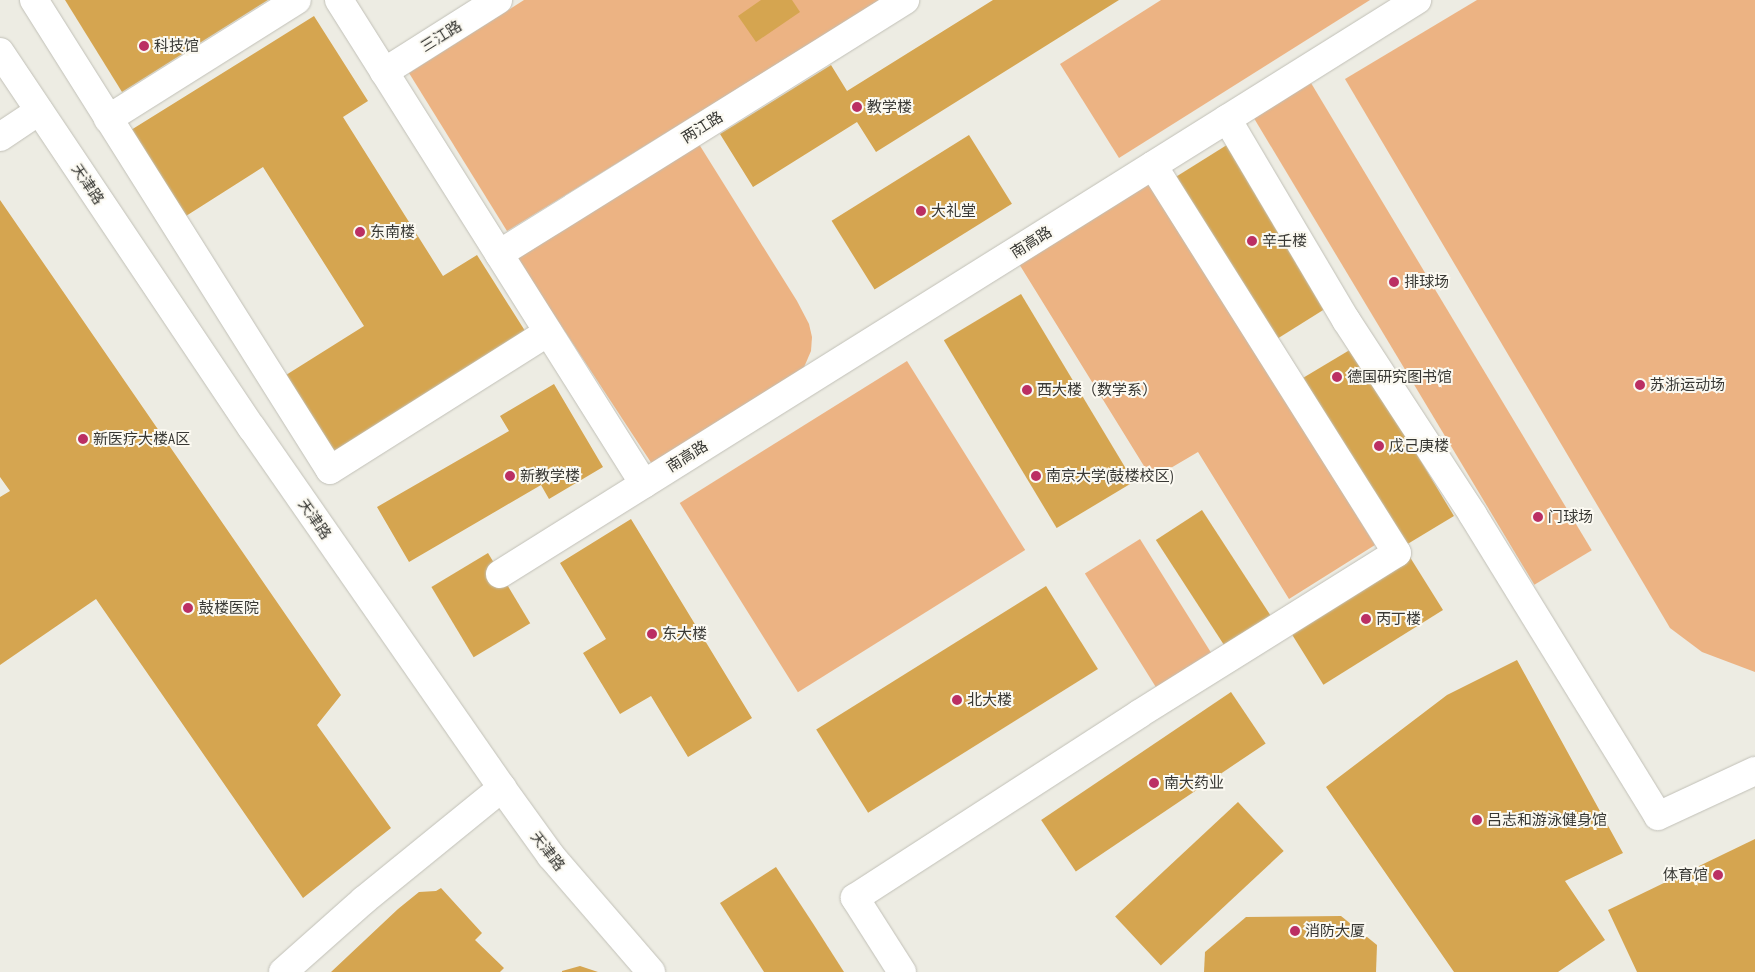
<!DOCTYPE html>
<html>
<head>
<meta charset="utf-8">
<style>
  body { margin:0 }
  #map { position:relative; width:1755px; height:972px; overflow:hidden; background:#edece3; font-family:"PT Sans Narrow","Noto Sans SC",sans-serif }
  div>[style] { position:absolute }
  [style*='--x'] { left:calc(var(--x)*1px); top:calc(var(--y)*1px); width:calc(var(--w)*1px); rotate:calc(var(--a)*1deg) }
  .green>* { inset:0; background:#ecb383; transform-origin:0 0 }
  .building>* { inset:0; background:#d5a550; transform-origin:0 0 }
  .roads { filter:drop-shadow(0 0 1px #c1c0b7) drop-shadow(0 0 1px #c1c0b7) }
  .minor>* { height:28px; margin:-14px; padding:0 14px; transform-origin:14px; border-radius:14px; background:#fff }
  .dots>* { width:14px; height:14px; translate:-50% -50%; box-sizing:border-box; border:2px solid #fbf9f1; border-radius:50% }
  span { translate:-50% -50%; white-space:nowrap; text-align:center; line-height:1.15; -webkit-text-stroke:4px #fbf9f1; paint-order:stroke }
  .street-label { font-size:15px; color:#383834 }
  .poi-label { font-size:15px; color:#383834 }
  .left { translate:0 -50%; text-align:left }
  .right { translate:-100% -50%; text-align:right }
</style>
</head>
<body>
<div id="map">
  <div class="green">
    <i style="clip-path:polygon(524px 0,881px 0,507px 231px,409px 73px)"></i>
    <i style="clip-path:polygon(1161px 0,1370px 0,1119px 158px,1060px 64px)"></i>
    <i style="clip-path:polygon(1477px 0,1755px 0,1755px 672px,1702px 652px,1670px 628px,1345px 79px)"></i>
    <i style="left:1308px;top:78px;width:551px;height:67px;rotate:59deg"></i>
    <i style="clip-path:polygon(697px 141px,797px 301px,809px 324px,812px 337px,811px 351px,798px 381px,654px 467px,516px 257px)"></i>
    <i style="clip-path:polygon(1140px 165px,1375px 545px,1289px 599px,1198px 452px,1152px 479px,1008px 246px)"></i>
    <i style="left:907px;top:361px;width:223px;height:268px;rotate:58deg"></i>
    <i style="left:1140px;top:539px;width:140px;height:65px;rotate:58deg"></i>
  </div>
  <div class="building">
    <i style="clip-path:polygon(65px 0,268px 0,122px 92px)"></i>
    <i style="clip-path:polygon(761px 0,792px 0,800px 12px,756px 42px,738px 16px)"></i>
    <i style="clip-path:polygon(993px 0,1119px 0,876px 152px,857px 122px,753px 187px,720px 134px,831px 65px,847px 91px)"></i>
    <i style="clip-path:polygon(314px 16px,368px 101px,343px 117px,443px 276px,477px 255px,527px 334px,336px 454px,286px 375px,364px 326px,263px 167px,186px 216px,131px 130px)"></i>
    <i style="left:969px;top:135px;width:81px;height:162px;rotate:58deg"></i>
    <i style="left:1230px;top:143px;width:191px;height:65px;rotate:58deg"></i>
    <i style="clip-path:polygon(0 200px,341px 695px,317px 725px,391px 828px,303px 898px,96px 599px,0 665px,0 497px,10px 491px,0 477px)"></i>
    <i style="left:1021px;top:294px;width:219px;height:90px;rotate:59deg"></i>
    <i style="left:1353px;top:348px;width:196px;height:58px;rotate:59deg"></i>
    <i style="clip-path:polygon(554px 384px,603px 467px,549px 499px,541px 485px,409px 562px,377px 507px,509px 431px,500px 416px)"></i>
    <i style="left:1202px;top:510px;width:132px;height:55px;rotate:57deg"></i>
    <i style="clip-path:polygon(631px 519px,752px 718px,688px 757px,651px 696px,620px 714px,583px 653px,606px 639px,560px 563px)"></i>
    <i style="left:488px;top:553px;width:82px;height:66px;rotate:59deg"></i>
    <i style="left:1408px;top:554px;width:66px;height:141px;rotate:58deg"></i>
    <i style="left:1046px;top:586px;width:98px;height:271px;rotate:58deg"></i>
    <i style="clip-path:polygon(1517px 660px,1623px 853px,1565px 881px,1605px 940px,1558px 972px,1454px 972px,1326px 787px,1447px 695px)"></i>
    <i style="left:1231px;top:692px;width:62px;height:229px;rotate:56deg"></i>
    <i style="left:1238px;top:802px;width:67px;height:168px;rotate:47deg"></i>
    <i style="clip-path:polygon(1755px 839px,1755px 972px,1637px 972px,1608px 910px)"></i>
    <i style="clip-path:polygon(776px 867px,814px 925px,844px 972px,764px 972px,720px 903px)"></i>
    <i style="clip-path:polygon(441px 888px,482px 933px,475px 940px,504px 968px,500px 972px,331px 972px,398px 909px,419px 892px,436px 891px)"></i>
    <i style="clip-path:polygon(1341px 916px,1377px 945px,1376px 972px,1204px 972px,1205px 952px,1246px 917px)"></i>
    <i style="clip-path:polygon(580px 966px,598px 972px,562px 972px,562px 971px)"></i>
  </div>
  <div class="roads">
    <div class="minor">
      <i style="--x:34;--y:0;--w:555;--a:57.8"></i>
      <i style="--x:330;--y:470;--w:258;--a:-32.3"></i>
      <i style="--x:339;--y:0;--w:572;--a:57.78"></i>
      <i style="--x:0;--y:52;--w:453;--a:56.2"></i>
      <i style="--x:252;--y:428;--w:438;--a:55.2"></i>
      <i style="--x:502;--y:788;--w:84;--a:54.2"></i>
      <i style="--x:551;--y:856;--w:153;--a:49.2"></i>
      <i style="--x:384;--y:72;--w:135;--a:-32.3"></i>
      <i style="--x:108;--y:119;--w:223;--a:-32.2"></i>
      <i style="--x:1227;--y:119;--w:234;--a:59.4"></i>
      <i style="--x:1346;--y:320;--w:233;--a:56.9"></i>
      <i style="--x:1473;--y:515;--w:353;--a:58.4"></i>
      <i style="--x:1658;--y:816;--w:107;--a:-24.9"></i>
      <i style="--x:0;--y:137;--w:47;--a:-33.7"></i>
      <i style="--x:499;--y:254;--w:479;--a:-32"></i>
      <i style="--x:500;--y:574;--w:1082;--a:-32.04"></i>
      <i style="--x:283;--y:972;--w:108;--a:-41.6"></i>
      <i style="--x:364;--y:900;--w:178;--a:-39.1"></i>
      <i style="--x:902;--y:972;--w:88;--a:-122.4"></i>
      <i style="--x:855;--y:898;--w:338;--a:-32.9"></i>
      <i style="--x:1139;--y:714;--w:304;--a:-32"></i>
      <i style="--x:1397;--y:553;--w:458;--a:-122.2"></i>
    </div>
  </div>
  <div class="dots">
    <i style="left:144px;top:46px;background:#bb2f63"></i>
    <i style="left:857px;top:107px;background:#bb2f63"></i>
    <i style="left:921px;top:211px;background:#bb2f63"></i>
    <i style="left:360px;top:232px;background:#bb2f63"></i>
    <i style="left:1252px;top:241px;background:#bb2f63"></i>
    <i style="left:1394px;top:282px;background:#bb2f63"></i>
    <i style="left:1337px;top:377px;background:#bb2f63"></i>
    <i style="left:1640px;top:385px;background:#bb2f63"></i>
    <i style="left:1027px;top:390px;background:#bb2f63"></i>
    <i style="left:83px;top:439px;background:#bb2f63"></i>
    <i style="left:1379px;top:446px;background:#bb2f63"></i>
    <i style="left:510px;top:476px;background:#bb2f63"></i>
    <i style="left:1036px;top:476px;background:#bb2f63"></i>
    <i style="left:1538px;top:517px;background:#bb2f63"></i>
    <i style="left:188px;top:608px;background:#bb2f63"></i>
    <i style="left:1366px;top:619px;background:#bb2f63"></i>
    <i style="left:652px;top:634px;background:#bb2f63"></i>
    <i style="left:957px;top:700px;background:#bb2f63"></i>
    <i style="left:1154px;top:783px;background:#bb2f63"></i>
    <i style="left:1477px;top:820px;background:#bb2f63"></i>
    <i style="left:1718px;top:875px;background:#bb2f63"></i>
    <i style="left:1295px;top:931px;background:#bb2f63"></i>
  </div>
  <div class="street-label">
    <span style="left:441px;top:36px;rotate:-32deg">三江路</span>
    <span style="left:702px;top:127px;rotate:-32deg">两江路</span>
    <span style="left:88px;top:184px;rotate:56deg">天津路</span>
    <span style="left:1031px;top:242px;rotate:-32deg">南高路</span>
    <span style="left:687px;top:456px;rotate:-32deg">南高路</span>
    <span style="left:315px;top:519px;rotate:55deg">天津路</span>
    <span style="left:548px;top:851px;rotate:52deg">天津路</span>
  </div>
  <div class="poi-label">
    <span class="left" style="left:154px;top:46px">科技馆</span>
    <span class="left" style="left:867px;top:107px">教学楼</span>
    <span class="left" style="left:931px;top:211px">大礼堂</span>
    <span class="left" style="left:370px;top:232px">东南楼</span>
    <span class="left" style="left:1262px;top:241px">辛壬楼</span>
    <span class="left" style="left:1404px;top:282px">排球场</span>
    <span class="left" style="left:1347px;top:377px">德国研究图书馆</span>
    <span class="left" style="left:1650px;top:385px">苏浙运动场</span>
    <span class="left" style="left:1037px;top:390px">西大楼（数学系）</span>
    <span class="left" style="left:93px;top:439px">新医疗大楼A区</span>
    <span class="left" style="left:1389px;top:446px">戊己庚楼</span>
    <span class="left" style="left:520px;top:476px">新教学楼</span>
    <span class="left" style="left:1046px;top:476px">南京大学(鼓楼校区)</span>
    <span class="left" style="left:1548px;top:517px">门球场</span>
    <span class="left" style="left:199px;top:608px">鼓楼医院</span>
    <span class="left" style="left:1376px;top:619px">丙丁楼</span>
    <span class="left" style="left:662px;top:634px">东大楼</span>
    <span class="left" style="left:967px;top:700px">北大楼</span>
    <span class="left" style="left:1164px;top:783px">南大药业</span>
    <span class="left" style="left:1487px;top:820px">吕志和游泳健身馆</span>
    <span class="right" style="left:1708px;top:875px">体育馆</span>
    <span class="left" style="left:1305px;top:931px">消防大厦</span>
  </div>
</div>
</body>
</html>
